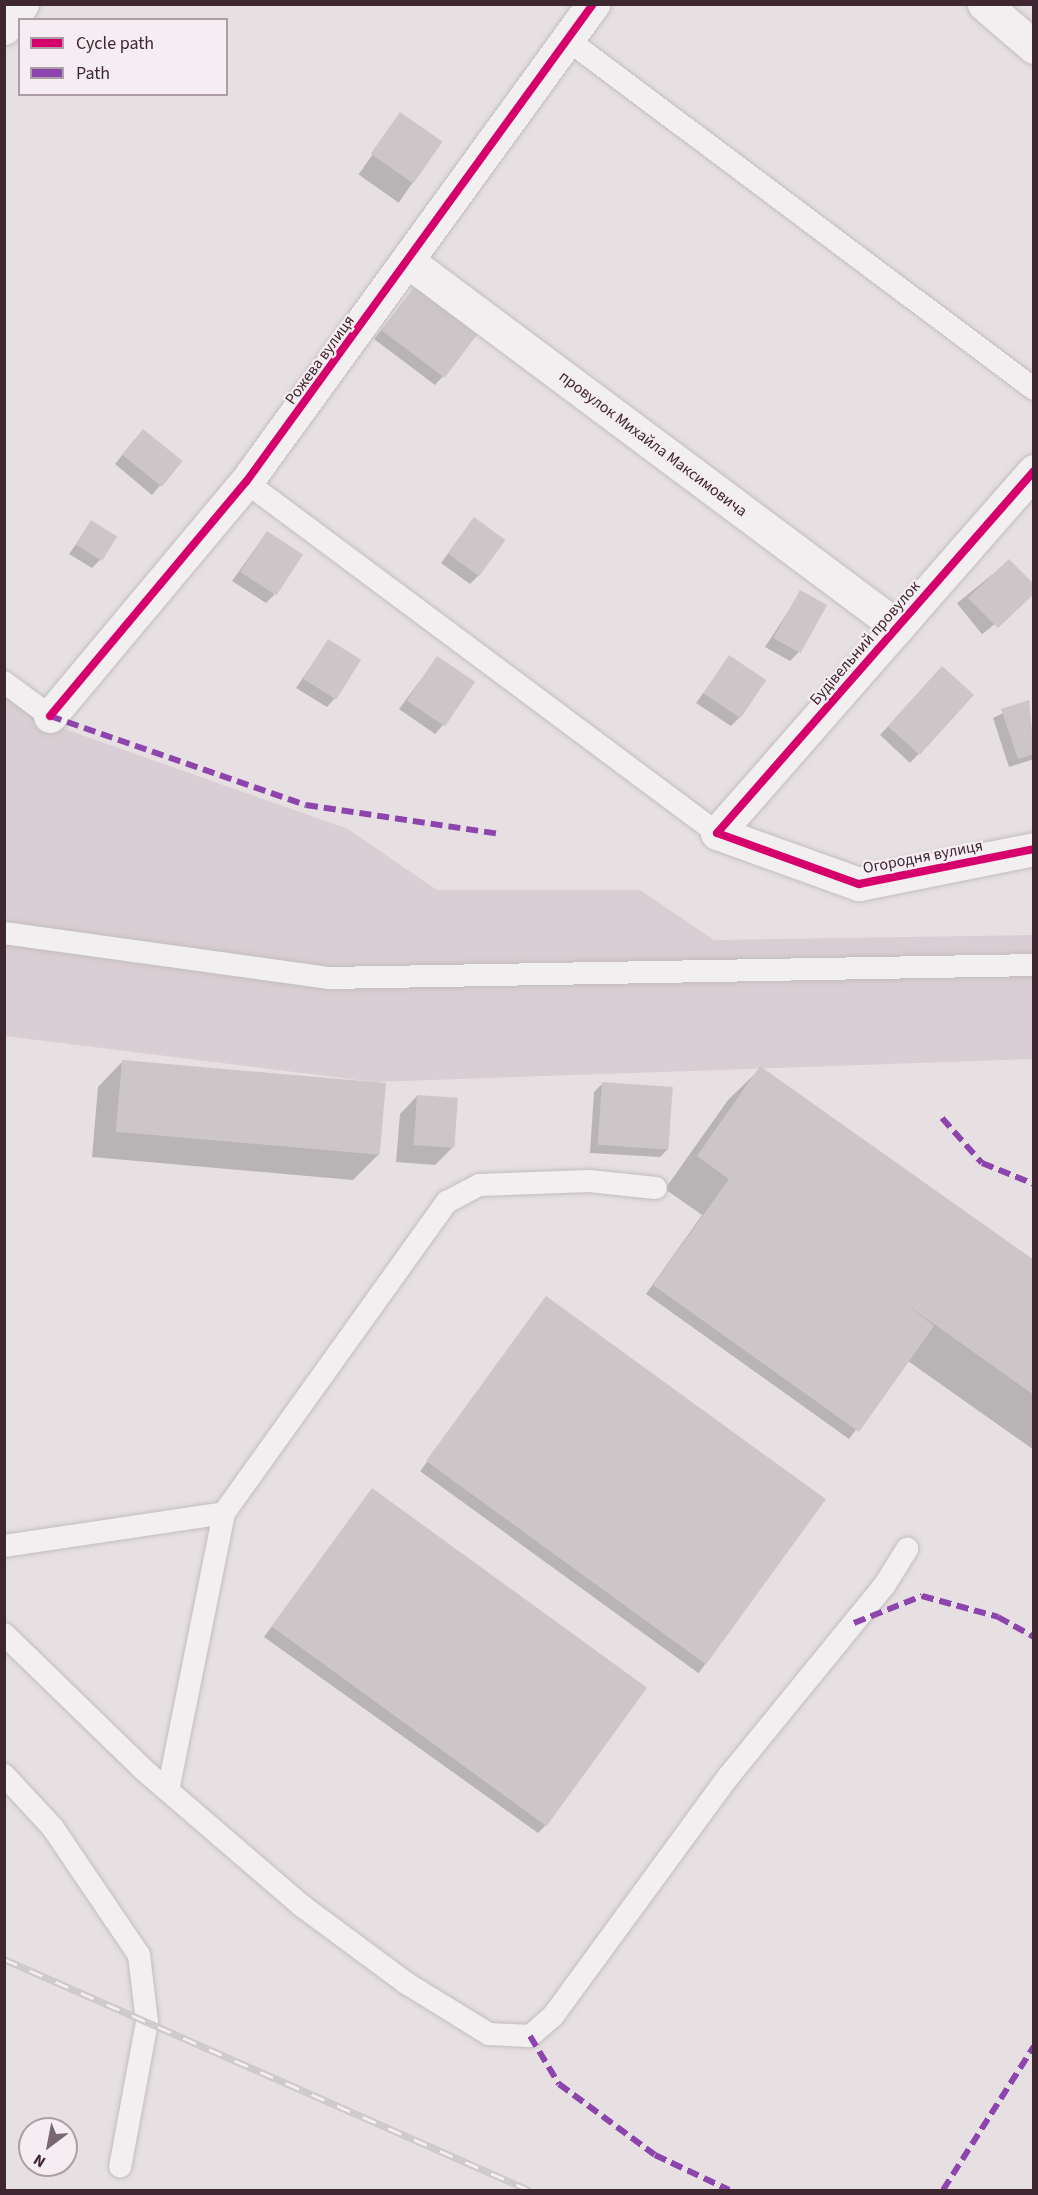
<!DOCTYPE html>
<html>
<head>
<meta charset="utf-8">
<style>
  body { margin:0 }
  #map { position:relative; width:1038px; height:2195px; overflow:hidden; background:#e6e0e3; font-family:"Source Sans 3",sans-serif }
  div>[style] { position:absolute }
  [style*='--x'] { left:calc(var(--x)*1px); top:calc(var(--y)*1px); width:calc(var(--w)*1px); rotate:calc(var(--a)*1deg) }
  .built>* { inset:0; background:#d9ced3 }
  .shadow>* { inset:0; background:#0003; transform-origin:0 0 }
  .building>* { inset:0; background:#ccc6c9; transform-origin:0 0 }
  .roads { filter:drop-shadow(0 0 2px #c2bdbf) drop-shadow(0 0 2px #c2bdbf) }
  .service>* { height:22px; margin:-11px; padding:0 11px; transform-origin:11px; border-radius:11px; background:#f2eff1 }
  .minor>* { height:33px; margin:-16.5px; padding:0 16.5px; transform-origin:16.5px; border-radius:16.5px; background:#f2eff1 }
  .rail>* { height:7px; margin-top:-3.5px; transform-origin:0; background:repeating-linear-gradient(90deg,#f5edf1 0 14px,#cdc9cb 0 28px); box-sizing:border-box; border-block:2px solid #cdc9cb }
  .quiet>* { height:6px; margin-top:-3px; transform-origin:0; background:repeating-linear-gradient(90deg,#8e44ad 0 12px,transparent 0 18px) }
  .cycleway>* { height:8px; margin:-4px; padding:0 4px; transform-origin:4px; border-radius:4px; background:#d6006c }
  span { translate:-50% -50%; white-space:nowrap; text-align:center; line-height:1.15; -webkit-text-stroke:4.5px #f5edf1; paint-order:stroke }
  .street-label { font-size:16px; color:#3f2731 }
  .frame { position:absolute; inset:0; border:6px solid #3f2731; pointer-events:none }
  .legend { position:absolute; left:18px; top:18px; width:210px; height:78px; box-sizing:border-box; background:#f5edf1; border:2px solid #ac9ea4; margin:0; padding:8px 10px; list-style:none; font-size:18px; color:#3f2731 }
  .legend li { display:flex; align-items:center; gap:12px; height:30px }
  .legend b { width:30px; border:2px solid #ac9ea4 }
  .north { position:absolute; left:18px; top:2117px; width:60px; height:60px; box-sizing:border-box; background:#f5edf1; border:2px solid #ac9ea4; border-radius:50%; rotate:212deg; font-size:16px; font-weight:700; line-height:24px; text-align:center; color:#3f2731 }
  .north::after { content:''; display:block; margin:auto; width:21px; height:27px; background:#79686f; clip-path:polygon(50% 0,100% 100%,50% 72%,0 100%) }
</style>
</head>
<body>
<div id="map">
  <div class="built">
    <i style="clip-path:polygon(4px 666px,42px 721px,348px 829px,437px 890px,640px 890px,714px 940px,1033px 935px,1033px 1059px,374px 1082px,5px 1036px)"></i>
  </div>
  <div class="shadow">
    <i style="left:401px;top:114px;width:49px;height:74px;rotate:35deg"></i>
    <i style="clip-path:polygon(414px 289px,443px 376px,435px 385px,374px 339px)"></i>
    <i style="clip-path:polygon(135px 439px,181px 461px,152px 495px,115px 464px)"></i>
    <i style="clip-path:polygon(474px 519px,478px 576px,470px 584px,441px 563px)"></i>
    <i style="clip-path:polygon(92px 522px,100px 560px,92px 568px,69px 554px)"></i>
    <i style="clip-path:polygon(267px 532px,274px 595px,266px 603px,232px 581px)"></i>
    <i style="left:1009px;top:561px;width:40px;height:67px;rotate:51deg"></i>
    <i style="clip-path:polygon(801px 592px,798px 653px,790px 661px,765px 647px)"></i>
    <i style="clip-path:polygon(328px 641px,335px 698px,327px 707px,296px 688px)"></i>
    <i style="clip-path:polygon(729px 657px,739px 718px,731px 726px,696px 703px)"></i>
    <i style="clip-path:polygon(437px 658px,443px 725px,435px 734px,399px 709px)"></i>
    <i style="clip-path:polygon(933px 677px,972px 696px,910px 763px,880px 735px)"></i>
    <i style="clip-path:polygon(1028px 701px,1034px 759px,1009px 767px,993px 718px)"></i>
    <i style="clip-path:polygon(123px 1061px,379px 1154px,353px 1180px,92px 1157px,98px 1087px)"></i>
    <i style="clip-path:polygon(761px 1068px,1034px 1261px,1034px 1450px,908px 1361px,849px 1439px,646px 1294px,702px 1215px,665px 1189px,728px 1100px)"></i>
    <i style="clip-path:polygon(602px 1084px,668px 1149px,660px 1157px,590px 1153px,594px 1092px)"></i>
    <i style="clip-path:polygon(417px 1096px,452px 1148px,435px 1165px,396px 1162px,400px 1114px)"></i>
    <i style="left:546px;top:1298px;width:344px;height:214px;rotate:36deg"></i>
    <i style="clip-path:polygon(373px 1490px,546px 1825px,538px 1833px,264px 1637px)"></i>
  </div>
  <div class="building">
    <i style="left:400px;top:112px;width:52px;height:51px;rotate:35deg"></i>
    <i style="left:414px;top:287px;width:79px;height:54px;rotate:37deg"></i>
    <i style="left:143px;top:429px;width:51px;height:33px;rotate:39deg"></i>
    <i style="left:474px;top:517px;width:39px;height:45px;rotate:36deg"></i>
    <i style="left:91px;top:520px;width:31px;height:29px;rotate:32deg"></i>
    <i style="left:267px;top:531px;width:43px;height:49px;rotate:33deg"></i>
    <i style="clip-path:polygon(1009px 559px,1034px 584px,1034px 594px,998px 628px,968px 598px)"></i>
    <i style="left:800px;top:590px;width:31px;height:55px;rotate:29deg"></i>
    <i style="left:328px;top:639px;width:39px;height:47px;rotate:32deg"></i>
    <i style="left:729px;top:655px;width:45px;height:46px;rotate:34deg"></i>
    <i style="left:437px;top:656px;width:46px;height:54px;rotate:34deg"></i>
    <i style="left:942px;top:666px;width:43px;height:81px;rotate:42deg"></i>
    <i style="clip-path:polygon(1029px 700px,1034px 754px,1018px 759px,1001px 709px)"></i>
    <i style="left:122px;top:1060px;width:265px;height:72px;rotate:5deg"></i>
    <i style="clip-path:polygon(760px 1066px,1034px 1260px,1034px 1395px,906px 1304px,934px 1326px,859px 1432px,653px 1285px,729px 1179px,697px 1156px)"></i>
    <i style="left:602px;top:1082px;width:71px;height:63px;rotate:4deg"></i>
    <i style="left:417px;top:1095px;width:41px;height:50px;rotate:4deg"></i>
    <i style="left:546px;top:1296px;width:346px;height:204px;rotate:36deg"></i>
    <i style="left:372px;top:1488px;width:340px;height:171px;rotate:36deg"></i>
  </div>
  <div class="roads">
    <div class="service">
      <i style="--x:568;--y:40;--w:582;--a:36.83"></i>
      <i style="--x:246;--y:482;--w:587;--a:36.69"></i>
      <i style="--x:4;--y:682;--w:57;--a:36.5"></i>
      <i style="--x:4;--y:933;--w:327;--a:7.9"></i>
      <i style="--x:328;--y:978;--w:706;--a:-1.05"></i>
      <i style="--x:224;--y:1513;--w:383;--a:-54.4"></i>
      <i style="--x:447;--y:1202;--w:36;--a:-28"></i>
      <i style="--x:479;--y:1185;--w:110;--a:-2.1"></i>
      <i style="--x:589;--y:1181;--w:67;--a:6"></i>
      <i style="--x:4;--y:1546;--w:222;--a:-8.5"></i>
      <i style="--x:224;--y:1513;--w:283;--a:101.4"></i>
      <i style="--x:4;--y:1634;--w:195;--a:44.2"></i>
      <i style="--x:144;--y:1770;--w:208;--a:40.7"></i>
      <i style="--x:302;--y:1906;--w:129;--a:36.5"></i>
      <i style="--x:406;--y:1983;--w:97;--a:31.6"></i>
      <i style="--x:489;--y:2034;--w:41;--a:2.8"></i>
      <i style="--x:530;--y:2036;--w:30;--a:-41"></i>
      <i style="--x:553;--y:2016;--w:296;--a:-53.8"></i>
      <i style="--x:728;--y:1777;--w:247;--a:-50.8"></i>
      <i style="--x:884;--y:1586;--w:44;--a:-58.1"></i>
      <i style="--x:4;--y:1775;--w:72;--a:47.2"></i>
      <i style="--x:53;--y:1828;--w:153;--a:55.9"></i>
      <i style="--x:139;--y:1955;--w:67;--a:83.2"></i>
      <i style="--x:147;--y:2022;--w:147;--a:100.5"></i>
    </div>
    <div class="minor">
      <i style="--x:984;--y:4;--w:66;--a:40.7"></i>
      <i style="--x:4;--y:28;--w:30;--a:-53"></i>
      <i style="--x:409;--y:262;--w:610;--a:36.74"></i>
      <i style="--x:1034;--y:471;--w:481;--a:131.2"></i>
      <i style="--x:717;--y:833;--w:151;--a:19.8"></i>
      <i style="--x:859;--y:884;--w:178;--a:-11.3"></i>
      <i style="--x:50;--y:716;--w:305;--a:-50.1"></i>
      <i style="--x:246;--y:482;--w:591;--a:-54.02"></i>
    </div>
  </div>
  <div class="rail">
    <i style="--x:4;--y:1959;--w:574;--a:23.75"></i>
  </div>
  <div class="quiet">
    <i style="--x:50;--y:716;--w:271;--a:19.2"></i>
    <i style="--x:306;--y:805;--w:197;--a:8.5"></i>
    <i style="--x:942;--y:1118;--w:60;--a:48.4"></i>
    <i style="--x:982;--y:1163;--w:56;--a:22"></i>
    <i style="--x:854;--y:1623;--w:73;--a:-21.7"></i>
    <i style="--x:922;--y:1596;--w:79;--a:15.4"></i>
    <i style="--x:998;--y:1617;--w:41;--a:29.1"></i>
    <i style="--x:530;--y:2036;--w:56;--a:58.9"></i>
    <i style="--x:559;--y:2084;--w:119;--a:36.5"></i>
    <i style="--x:655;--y:2155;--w:82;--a:25.3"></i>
    <i style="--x:943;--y:2190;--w:170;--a:-57.7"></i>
  </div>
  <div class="cycleway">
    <i style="--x:1034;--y:471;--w:481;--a:131.2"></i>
    <i style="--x:717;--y:833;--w:151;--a:19.8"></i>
    <i style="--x:859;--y:884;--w:178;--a:-11.3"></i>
    <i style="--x:50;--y:716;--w:305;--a:-50.1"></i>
    <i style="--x:246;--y:482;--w:591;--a:-54.02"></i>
  </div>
  <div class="street-label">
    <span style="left:320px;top:360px;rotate:-54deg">Рожева вулиця</span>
    <span style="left:653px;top:444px;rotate:37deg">провулок Михайла Максимовича</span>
    <span style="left:865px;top:643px;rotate:-49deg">Будівельний провулок</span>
    <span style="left:923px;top:857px;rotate:-11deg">Огородня вулиця</span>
  </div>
  <div class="frame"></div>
  <ul class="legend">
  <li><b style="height:8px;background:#d6006c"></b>Cycle path</li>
  <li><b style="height:8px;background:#8e44ad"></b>Path</li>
  </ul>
  <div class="north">N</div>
</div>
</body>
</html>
